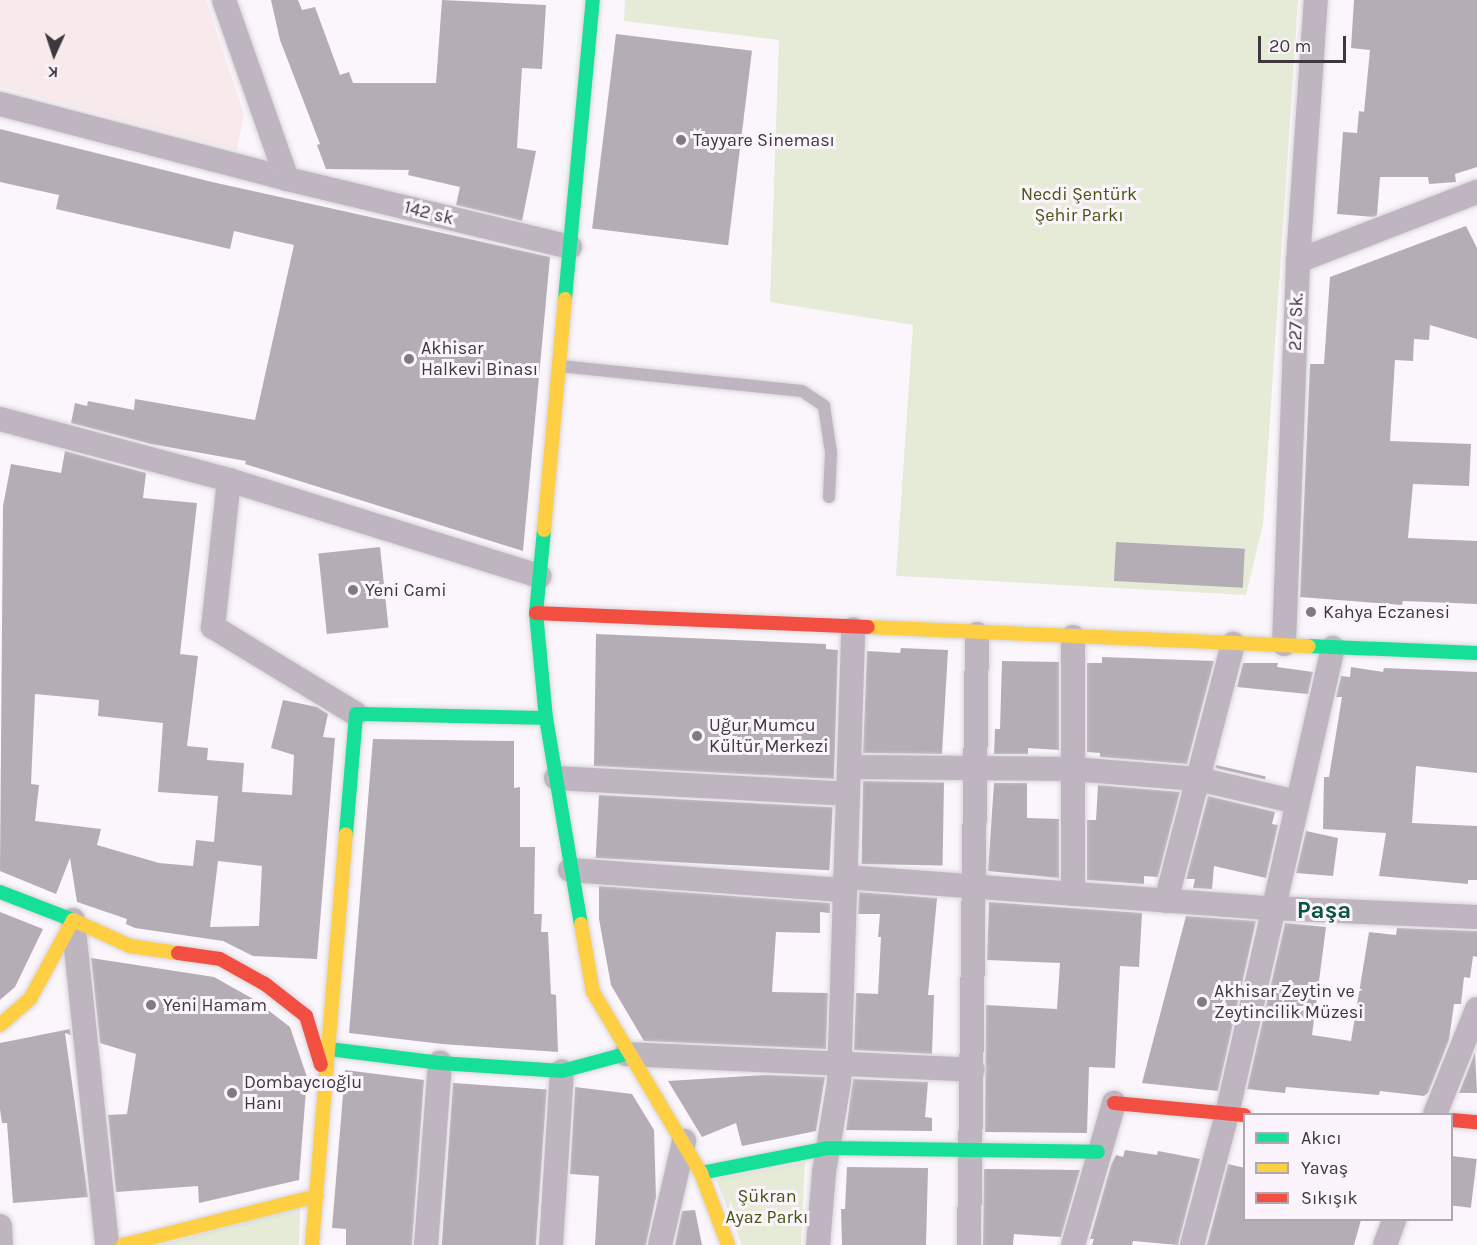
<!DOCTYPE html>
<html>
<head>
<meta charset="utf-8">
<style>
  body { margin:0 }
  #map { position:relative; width:1477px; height:1245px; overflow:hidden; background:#faf6fb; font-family:Karla,sans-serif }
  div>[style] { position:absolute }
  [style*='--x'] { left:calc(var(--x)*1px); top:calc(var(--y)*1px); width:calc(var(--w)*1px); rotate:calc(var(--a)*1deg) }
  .commercial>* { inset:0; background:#f8eaea }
  .green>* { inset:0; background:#e6ebd8 }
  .building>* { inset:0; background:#b4adb6; transform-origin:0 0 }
  .roads { filter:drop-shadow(0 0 2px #d7d4d8) drop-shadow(0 0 2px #d7d4d8) }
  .lane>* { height:12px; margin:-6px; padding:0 6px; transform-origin:6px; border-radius:6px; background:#beb5c1 }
  .street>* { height:24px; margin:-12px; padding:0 12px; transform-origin:12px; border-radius:12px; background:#beb5c1 }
  .fast>* { height:14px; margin:-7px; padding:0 7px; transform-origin:7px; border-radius:7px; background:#16e098 }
  .slow>* { height:14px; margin:-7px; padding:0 7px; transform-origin:7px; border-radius:7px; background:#ffcf43 }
  .jam>* { height:14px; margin:-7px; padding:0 7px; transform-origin:7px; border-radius:7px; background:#f24e42 }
  .dots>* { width:16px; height:16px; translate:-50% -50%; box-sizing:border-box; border:3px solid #fbf4fd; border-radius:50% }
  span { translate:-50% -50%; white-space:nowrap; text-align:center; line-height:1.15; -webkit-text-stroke:6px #fbf4fd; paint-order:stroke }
  .poi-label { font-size:18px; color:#3e373f }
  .left { translate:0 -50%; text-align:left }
  .park-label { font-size:18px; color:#475710 }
  .street-label { font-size:18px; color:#3e373f }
  .district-label { font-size:24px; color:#08563f; font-weight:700 }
  .legend { position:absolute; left:1243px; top:1113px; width:210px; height:108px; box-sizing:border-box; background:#fbf4fd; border:2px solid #afa8b1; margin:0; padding:8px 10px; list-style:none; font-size:18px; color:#3e373f }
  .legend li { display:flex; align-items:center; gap:12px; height:30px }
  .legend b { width:30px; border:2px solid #afa8b1 }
  .north { position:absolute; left:24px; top:24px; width:60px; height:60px; -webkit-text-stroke:4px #fbf4fd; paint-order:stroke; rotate:183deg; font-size:16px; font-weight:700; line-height:24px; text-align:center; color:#3e373f }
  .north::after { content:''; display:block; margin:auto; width:21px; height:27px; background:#3e373f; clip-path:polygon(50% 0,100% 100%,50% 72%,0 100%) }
  .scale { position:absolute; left:1258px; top:36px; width:88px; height:27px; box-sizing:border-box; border:3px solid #3e373f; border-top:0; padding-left:8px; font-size:18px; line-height:21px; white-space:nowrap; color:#3e373f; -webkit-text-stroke:4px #fbf4fd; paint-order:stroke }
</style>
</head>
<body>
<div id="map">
  <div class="commercial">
    <i style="clip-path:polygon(0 0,206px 0,244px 114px,237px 150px,0 87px)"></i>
  </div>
  <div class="green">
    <i style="clip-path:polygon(625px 0,1298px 0,1263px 524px,1246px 595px,896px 576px,913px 325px,770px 302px,779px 40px,624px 21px)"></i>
    <i style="clip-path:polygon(805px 1162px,801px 1245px,742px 1245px,716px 1179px)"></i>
    <i style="clip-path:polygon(300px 1207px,299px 1245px,160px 1245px)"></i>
  </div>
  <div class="building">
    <i style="clip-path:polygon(271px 0,298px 0,302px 10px,315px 7px,340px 75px,349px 72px,353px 83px,436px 83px,442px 0,546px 5px,542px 69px,522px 68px,517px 148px,536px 151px,522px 221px,456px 205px,460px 187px,408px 175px,409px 170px,326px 169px,317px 145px,320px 144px,280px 40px)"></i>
    <i style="clip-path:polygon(1354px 0,1477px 0,1477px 167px,1455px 174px,1456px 182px,1429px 184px,1428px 177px,1380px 177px,1377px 215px,1374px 217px,1337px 214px,1343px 132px,1357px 133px,1359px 111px,1364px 112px,1370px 50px,1351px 48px)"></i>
    <i style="left:616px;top:34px;width:137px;height:196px;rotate:7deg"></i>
    <i style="clip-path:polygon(0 129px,212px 182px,550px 257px,523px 551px,245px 464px,246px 461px,151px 444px,71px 423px,75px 403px,87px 406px,88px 401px,134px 410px,135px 399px,255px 420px,294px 245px,234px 231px,230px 249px,56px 209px,59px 195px,0 182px)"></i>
    <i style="clip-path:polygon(1466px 226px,1477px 248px,1477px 339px,1430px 325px,1429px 340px,1414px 339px,1413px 361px,1395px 360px,1390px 441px,1471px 444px,1469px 486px,1413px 484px,1408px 538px,1477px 541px,1477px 604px,1403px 601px,1402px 605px,1300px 597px,1310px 364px,1324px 364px,1330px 277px)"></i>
    <i style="clip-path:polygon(evenodd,65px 451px,146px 473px,143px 498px,197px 503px,180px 654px,198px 656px,187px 746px,208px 748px,207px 760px,244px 763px,242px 792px,292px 795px,294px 755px,271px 748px,283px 700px,317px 707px,328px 714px,323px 737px,335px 738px,317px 959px,253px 956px,223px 941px,135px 928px,126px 924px,127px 919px,77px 902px,70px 858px,56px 894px,0 871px,3px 506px,11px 464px,61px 473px,65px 451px,35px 694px,99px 700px,98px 716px,163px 723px,158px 792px,218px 796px,214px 842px,196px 840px,193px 866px,159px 863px,97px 845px,101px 829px,35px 821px,39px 785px,31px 784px,35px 694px,65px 451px,218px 861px,262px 866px,259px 926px,210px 927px,218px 861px)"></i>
    <i style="left:1116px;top:542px;width:129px;height:39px;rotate:3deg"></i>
    <i style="left:380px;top:547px;width:81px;height:62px;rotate:84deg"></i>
    <i style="clip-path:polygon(596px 634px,826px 644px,826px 649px,838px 650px,834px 779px,594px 766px)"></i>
    <i style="clip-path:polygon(901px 648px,948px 650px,942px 754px,863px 753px,867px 651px,900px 653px)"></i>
    <i style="clip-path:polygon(1102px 657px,1214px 661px,1187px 764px,1100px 757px,1100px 753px,1087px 752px,1087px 663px,1102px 663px)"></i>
    <i style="clip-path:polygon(1002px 661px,1059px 662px,1059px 750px,1028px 748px,1028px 754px,994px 754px,995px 729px,1000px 729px)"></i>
    <i style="clip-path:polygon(1243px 663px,1278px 663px,1277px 667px,1313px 672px,1308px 694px,1237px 687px)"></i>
    <i style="clip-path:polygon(1351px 667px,1383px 672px,1384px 668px,1477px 672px,1477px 773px,1416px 766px,1412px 823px,1477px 826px,1477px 880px,1468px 880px,1468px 884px,1379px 876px,1386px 833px,1323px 829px,1324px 777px,1329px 777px,1342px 697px,1336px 697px,1341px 676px,1350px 677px)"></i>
    <i style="clip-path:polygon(373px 739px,514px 741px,514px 788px,520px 787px,520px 847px,535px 847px,534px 914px,542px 914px,541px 932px,548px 932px,551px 994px,556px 995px,558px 1052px,442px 1044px,349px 1033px)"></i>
    <i style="left:1216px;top:765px;width:51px;height:3px;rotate:13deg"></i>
    <i style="left:863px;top:781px;width:81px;height:83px;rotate:1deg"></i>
    <i style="clip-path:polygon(994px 783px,1027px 783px,1027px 818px,1059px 819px,1059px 878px,988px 871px)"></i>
    <i style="clip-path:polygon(1098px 785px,1180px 792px,1158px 877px,1144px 876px,1144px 884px,1087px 880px,1087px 820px,1096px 820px)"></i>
    <i style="left:599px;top:795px;width:234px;height:63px;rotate:3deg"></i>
    <i style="clip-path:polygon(1208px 796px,1275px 812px,1272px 824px,1278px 825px,1266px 878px,1214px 866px,1212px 889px,1193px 888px,1195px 879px,1186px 879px)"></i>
    <i style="clip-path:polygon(1306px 831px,1338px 838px,1333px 876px,1296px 873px)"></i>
    <i style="clip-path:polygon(599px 886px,830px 903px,830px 913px,820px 912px,820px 933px,776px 932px,772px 992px,828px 993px,826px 1049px,644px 1041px,611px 985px,599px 919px)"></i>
    <i style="clip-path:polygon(859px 892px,937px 898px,928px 995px,934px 995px,932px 1054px,854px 1050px,856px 993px,878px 994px,881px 937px,878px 937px,880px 914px,858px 914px)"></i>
    <i style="clip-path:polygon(989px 902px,1142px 913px,1139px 967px,1120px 966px,1115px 1068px,1089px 1067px,1087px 1133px,985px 1132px,986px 1005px,1057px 1009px,1060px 963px,987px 960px)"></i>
    <i style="clip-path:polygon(0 912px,43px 929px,15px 987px,0 1000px)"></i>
    <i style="clip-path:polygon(1186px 916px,1256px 921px,1218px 1091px,1142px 1083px)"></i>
    <i style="clip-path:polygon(1285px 923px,1326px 927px,1312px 1035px,1351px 1041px,1369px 932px,1396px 935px,1397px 928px,1477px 931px,1477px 957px,1473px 956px,1470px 978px,1464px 977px,1461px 1004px,1454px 1004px,1449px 1040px,1428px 1093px,1424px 1096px,1380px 1091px,1379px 1095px,1286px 1087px,1285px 1093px,1247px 1089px)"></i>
    <i style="clip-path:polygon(91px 958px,214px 977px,255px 1000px,290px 1027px,307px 1077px,299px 1180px,199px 1203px,198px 1186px,116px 1192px,108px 1115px,127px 1114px,136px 1054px,100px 1043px)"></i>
    <i style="clip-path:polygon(70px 1029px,71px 1035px,65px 1033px,88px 1197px,13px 1203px,7px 1123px,2px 1123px,0 1109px,0 1043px)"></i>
    <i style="clip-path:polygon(1475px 1052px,1477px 1093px,1459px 1093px)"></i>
    <i style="clip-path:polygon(345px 1070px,424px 1080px,412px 1245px,346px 1245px,346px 1229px,332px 1228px)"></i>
    <i style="clip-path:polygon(765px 1075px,825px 1077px,816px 1131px,742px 1146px,736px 1123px,702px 1137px,668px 1081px)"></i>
    <i style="clip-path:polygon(853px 1079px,928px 1082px,925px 1117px,932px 1118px,932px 1131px,846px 1130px)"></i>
    <i style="left:453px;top:1083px;width:94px;height:163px;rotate:4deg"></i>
    <i style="clip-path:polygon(575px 1087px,632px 1094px,654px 1130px,656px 1197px,646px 1245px,595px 1245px,599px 1176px,570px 1174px)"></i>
    <i style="clip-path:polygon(1125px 1150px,1157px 1155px,1158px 1151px,1200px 1159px,1178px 1245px,1133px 1241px,1132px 1245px,1092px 1245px,1094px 1239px,1090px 1239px,1111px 1165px,1116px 1155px,1123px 1157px)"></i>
    <i style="left:1452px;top:1156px;width:25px;height:49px;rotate:7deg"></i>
    <i style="clip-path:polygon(1228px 1164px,1245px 1168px,1245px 1220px,1361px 1220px,1354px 1245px,1207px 1245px)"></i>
    <i style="clip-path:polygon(847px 1167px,928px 1168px,926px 1245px,842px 1245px,841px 1209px,845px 1209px)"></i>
    <i style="clip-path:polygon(984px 1169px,1080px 1170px,1061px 1237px,1014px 1234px,1013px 1245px,983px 1245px)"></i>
    <i style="clip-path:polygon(695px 1210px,702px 1245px,675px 1245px,682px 1211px)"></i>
  </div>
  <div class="roads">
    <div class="lane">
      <i style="--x:560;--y:366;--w:243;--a:5.9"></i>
      <i style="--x:802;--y:391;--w:27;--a:34"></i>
      <i style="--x:824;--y:406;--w:48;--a:81.5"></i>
      <i style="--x:831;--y:453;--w:44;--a:92.6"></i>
    </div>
    <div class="street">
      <i style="--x:0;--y:104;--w:297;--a:14.6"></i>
      <i style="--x:287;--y:179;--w:190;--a:-109.4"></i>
      <i style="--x:287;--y:179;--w:291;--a:13.5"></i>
      <i style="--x:1298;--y:261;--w:192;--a:-21.1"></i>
      <i style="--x:0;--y:419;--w:237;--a:14.9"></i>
      <i style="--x:229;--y:480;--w:325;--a:17.2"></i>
      <i style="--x:229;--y:480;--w:148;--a:96.2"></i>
      <i style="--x:213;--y:627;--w:167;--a:31.3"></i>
      <i style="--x:1073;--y:637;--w:257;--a:90"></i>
      <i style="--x:1284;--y:644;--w:383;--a:-87.9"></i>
      <i style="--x:1298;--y:261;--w:262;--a:-86.1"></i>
      <i style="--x:849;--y:767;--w:224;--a:0.5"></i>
      <i style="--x:1073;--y:769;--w:125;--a:4.6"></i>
      <i style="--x:1198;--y:779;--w:102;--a:13.1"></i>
      <i style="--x:556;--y:778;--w:277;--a:3.1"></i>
      <i style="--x:570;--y:870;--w:276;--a:4.2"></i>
      <i style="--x:845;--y:877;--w:428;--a:4.2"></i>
      <i style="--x:1272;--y:908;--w:205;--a:2.5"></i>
      <i style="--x:1166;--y:901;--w:266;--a:-75.4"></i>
      <i style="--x:73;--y:920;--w:327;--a:84"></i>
      <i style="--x:626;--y:1054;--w:347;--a:2.6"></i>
      <i style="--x:1435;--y:1114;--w:113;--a:-68.2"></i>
      <i style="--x:0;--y:1226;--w:19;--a:87"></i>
      <i style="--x:426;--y:1245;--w:183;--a:-85.6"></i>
      <i style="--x:551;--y:1245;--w:174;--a:-86.4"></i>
      <i style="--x:660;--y:1245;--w:107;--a:-77"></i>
      <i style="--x:818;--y:1245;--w:73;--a:-85.3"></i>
      <i style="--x:824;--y:1172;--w:91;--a:-80.5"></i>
      <i style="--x:839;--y:1082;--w:453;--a:-88.2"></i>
      <i style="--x:969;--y:1245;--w:611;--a:-89.25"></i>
      <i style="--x:1073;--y:1245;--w:148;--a:-73.9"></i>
      <i style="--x:1192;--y:1245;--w:136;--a:-75"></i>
      <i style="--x:1227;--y:1114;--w:478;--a:-77.2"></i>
      <i style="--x:1385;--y:1245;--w:27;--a:-70"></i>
    </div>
    <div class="fast">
      <i style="--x:565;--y:299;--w:300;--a:-84.7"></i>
      <i style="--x:544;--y:530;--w:83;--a:95.5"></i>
      <i style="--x:536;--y:613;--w:105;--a:84.6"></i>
      <i style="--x:546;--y:718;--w:209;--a:80.4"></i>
      <i style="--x:1309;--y:646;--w:168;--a:2.4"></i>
      <i style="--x:346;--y:834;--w:120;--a:-85.2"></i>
      <i style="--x:356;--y:714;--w:190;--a:1.2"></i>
      <i style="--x:0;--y:892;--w:78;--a:21"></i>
      <i style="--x:329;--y:1049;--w:112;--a:7.2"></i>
      <i style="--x:440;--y:1063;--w:122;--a:3.8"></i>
      <i style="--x:562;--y:1071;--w:66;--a:-14.9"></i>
      <i style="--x:701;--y:1173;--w:129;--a:-11.1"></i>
      <i style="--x:828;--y:1148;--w:270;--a:0.8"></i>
    </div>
    <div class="slow">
      <i style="--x:544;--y:530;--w:232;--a:-84.8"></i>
      <i style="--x:868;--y:627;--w:441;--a:2.5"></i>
      <i style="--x:581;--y:924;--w:69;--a:80"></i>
      <i style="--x:593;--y:992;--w:211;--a:59.2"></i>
      <i style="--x:701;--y:1173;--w:77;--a:69.4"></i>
      <i style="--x:0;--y:1025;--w:40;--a:-41"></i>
      <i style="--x:30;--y:999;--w:90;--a:-61.4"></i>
      <i style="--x:73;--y:920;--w:63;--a:24.5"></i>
      <i style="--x:130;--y:946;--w:49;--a:8.3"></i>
      <i style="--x:123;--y:1245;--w:200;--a:-14.2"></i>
      <i style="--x:312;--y:1245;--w:412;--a:-85.3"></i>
    </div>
    <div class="jam">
      <i style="--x:536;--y:613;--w:332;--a:2.4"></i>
      <i style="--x:178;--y:953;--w:42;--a:8.1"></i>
      <i style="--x:220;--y:959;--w:51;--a:29.1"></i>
      <i style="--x:265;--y:984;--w:52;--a:38"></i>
      <i style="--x:306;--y:1016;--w:51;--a:73"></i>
      <i style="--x:1114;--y:1103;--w:131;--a:5.3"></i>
      <i style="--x:1452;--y:1120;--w:25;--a:5"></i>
    </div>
  </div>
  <div class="dots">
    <i style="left:681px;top:140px;background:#807a81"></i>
    <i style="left:409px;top:359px;background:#807a81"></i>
    <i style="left:353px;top:590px;background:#807a81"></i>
    <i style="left:1311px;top:612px;background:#807a81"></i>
    <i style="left:697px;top:736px;background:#807a81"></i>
    <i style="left:1202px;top:1002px;background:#807a81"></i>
    <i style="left:151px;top:1005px;background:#807a81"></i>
    <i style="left:232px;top:1093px;background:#807a81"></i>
  </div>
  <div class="poi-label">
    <span class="left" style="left:693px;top:140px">Tayyare Sineması</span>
    <span class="left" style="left:421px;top:359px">Akhisar<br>Halkevi Binası</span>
    <span class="left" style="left:365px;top:590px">Yeni Cami</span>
    <span class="left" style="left:1323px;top:612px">Kahya Eczanesi</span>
    <span class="left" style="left:709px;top:736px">Uğur Mumcu<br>Kültür Merkezi</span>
    <span class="left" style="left:1214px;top:1002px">Akhisar Zeytin ve<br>Zeytincilik Müzesi</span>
    <span class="left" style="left:163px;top:1005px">Yeni Hamam</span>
    <span class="left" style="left:244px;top:1093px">Dombaycıoğlu<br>Hanı</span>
  </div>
  <div class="park-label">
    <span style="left:1079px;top:205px">Necdi Şentürk<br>Şehir Parkı</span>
    <span style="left:767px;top:1207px">Şükran<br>Ayaz Parkı</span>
  </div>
  <div class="street-label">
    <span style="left:429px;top:213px;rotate:14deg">142 sk</span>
    <span style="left:1296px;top:322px;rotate:-88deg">227 Sk.</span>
  </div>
  <div class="district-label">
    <span style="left:1324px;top:911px">Paşa</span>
  </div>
  <ul class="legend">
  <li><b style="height:8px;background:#16e098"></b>Akıcı</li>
  <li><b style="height:8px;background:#ffcf43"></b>Yavaş</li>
  <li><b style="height:8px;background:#f24e42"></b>Sıkışık</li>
  </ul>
  <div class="north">K</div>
  <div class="scale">20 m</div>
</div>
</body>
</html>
